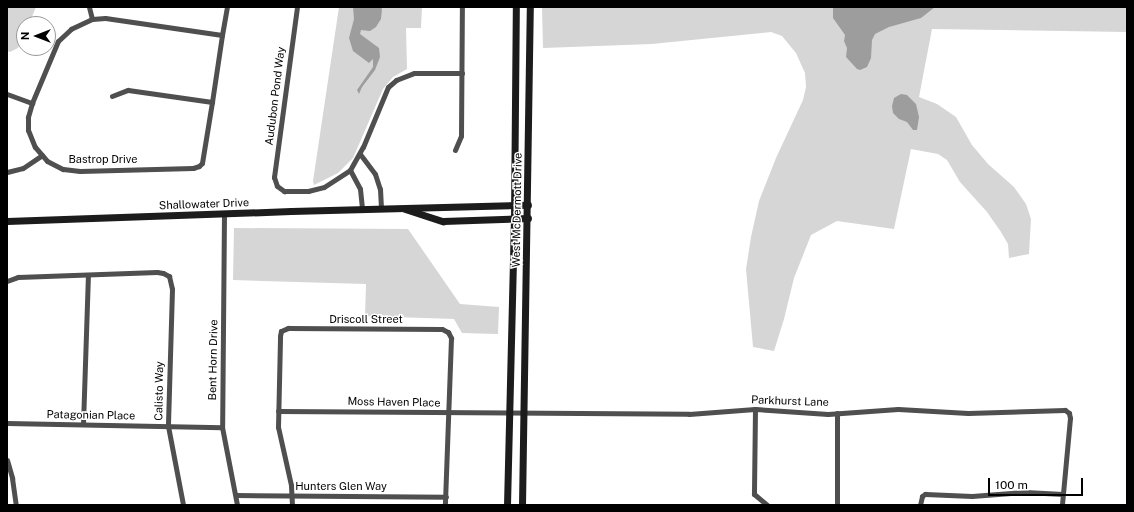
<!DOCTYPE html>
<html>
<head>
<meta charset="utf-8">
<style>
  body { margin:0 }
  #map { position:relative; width:1134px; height:512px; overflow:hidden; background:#fff; font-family:"Public Sans",sans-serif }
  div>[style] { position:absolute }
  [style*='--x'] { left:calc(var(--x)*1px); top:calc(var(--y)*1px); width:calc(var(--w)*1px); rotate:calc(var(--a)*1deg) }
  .green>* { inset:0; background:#d6d6d6 }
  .water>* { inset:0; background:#9d9d9d }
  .street>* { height:5px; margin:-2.5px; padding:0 2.5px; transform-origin:2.5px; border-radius:2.5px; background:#4f4f4f }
  .secondary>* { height:7px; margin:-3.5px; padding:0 3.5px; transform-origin:3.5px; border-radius:3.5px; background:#1c1c1c }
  span { translate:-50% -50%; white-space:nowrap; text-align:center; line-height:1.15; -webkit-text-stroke:3px #fff; paint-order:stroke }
  .street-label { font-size:11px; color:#000 }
  .frame { position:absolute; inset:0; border:8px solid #000; pointer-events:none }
  .north { position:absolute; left:16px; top:16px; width:40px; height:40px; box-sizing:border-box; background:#fff; border:1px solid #999; border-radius:50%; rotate:270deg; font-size:11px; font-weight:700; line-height:16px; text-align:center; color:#000 }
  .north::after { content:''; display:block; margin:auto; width:14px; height:18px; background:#000; clip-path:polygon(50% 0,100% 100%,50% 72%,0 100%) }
  .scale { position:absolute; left:988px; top:478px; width:95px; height:18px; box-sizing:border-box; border:2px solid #000; border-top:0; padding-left:5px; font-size:12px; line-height:14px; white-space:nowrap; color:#000; -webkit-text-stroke:3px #fff; paint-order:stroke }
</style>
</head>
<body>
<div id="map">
  <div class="green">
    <i style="clip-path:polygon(7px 7px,36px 7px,29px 24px,24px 24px,24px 35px,18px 48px,10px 52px,7px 51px)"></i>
    <i style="clip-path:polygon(339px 7px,422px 7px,421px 28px,406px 28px,407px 69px,393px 77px,383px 89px,353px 158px,338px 173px,314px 185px,313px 181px)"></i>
    <i style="clip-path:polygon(542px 7px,1127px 7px,1127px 32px,932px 29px,919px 97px,937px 104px,956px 117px,972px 145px,988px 164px,1014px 187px,1026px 204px,1031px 219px,1029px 254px,1009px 258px,1008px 244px,1001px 232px,987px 212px,960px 182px,947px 160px,938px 154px,911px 149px,894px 229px,837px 221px,811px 235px,794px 278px,784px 319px,774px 351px,753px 347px,746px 269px,751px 237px,759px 201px,776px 158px,803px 100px,806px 87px,805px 73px,796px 53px,782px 36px,771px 32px,652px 44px,543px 48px)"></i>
    <i style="clip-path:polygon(234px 228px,408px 229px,460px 304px,499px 307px,498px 334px,462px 333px,454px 319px,365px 316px,366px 284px,233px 280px)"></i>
  </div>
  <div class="water">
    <i style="clip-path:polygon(353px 7px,381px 7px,382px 9px,381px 19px,376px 27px,370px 31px,361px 30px,360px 34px,379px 48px,380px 57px,375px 70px,362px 87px,359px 94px,357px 90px,373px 67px,373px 59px,369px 63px,353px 51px,349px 38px,354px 19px)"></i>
    <i style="clip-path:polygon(833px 7px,935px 7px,921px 18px,889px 27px,875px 34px,872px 40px,871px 58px,867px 67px,860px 70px,857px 69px,846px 57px,847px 48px,844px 41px,845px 35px,833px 18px)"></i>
    <i style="clip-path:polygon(901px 94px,907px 95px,916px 104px,919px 117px,917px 130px,913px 130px,907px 122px,899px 119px,893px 113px,892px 106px,894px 98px)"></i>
  </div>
  <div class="street">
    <i style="--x:89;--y:7;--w:12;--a:76"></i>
    <i style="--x:297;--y:7;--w:172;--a:97.7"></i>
    <i style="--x:274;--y:177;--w:9;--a:72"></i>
    <i style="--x:277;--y:186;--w:9;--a:36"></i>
    <i style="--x:284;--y:191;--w:24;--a:0"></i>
    <i style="--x:308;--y:191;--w:16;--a:-14"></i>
    <i style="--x:324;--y:187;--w:31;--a:-33"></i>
    <i style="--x:350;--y:170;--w:26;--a:-61"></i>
    <i style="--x:363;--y:147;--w:65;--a:-67.4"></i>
    <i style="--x:388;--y:87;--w:11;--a:-41"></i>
    <i style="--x:396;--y:80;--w:19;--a:-21"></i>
    <i style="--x:414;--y:73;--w:48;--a:0"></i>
    <i style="--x:222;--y:35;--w:118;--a:-171.7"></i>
    <i style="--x:105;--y:18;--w:13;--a:176"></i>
    <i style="--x:92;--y:19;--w:23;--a:155"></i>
    <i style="--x:71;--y:29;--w:18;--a:137"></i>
    <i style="--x:58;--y:41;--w:67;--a:112.8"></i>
    <i style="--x:32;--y:103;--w:15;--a:106"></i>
    <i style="--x:28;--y:117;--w:13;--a:90"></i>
    <i style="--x:28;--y:130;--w:18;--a:68"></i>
    <i style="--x:35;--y:147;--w:18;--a:49"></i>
    <i style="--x:47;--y:161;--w:18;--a:27"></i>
    <i style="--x:63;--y:169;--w:17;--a:7"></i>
    <i style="--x:80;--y:171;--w:113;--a:-1.5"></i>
    <i style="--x:193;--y:168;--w:6;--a:-18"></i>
    <i style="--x:199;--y:166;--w:4;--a:-45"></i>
    <i style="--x:202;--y:163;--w:62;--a:-80.7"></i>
    <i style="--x:212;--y:102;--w:68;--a:-81.5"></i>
    <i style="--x:222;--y:35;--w:28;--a:-80"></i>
    <i style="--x:7;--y:94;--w:27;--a:20"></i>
    <i style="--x:112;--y:96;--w:17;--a:-21"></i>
    <i style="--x:128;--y:90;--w:85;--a:8.1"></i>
    <i style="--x:455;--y:150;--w:15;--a:-67"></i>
    <i style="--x:461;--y:136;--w:129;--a:-89.6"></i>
    <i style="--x:360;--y:154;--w:25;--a:53"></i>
    <i style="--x:375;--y:174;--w:16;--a:72"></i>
    <i style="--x:380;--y:189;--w:19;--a:87"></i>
    <i style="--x:350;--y:170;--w:21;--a:62"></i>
    <i style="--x:360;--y:189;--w:20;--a:84"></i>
    <i style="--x:7;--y:172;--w:16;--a:-14"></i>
    <i style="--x:23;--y:168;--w:23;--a:-34"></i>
    <i style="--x:224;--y:214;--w:213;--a:90.5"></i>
    <i style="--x:222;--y:427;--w:79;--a:79.1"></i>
    <i style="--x:7;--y:281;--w:12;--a:-20"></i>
    <i style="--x:18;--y:277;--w:139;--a:-2.1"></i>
    <i style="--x:157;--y:272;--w:6;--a:9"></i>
    <i style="--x:163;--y:273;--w:7;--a:27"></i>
    <i style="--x:169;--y:276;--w:13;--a:77"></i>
    <i style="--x:172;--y:289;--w:137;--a:91.7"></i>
    <i style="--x:168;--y:426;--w:80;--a:79.2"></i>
    <i style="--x:755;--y:409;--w:85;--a:90.7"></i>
    <i style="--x:754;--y:494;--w:17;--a:40"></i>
    <i style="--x:278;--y:411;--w:411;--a:0.4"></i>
    <i style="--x:689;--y:414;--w:66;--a:-4.3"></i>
    <i style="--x:755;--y:409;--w:73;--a:3.9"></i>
    <i style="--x:828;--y:414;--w:70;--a:-4.1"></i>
    <i style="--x:898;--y:409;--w:70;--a:3.3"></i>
    <i style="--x:968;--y:413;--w:97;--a:-1.8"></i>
    <i style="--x:1065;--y:410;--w:5;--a:37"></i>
    <i style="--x:1069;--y:413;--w:5;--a:79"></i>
    <i style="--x:1070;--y:418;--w:87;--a:95.3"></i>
    <i style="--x:837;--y:413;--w:92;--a:90"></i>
    <i style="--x:7;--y:423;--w:215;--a:1.1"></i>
    <i style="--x:83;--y:424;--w:148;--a:-88.1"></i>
    <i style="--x:7;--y:460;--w:19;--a:74"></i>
    <i style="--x:12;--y:478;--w:27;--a:82"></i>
    <i style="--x:236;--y:495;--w:210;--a:0.5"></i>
    <i style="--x:292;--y:505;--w:20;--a:-93"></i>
    <i style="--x:291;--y:485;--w:59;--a:-102.6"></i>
    <i style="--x:278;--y:427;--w:91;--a:-88.7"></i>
    <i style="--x:280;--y:336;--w:5;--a:-79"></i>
    <i style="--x:281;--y:331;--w:8;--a:-23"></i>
    <i style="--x:288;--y:328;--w:154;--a:0.4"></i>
    <i style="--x:442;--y:329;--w:7;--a:27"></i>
    <i style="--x:448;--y:332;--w:7;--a:63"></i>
    <i style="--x:451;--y:338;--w:167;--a:92.1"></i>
    <i style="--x:920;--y:505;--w:9;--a:-77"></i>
    <i style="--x:922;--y:496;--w:4;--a:-34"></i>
    <i style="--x:925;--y:494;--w:47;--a:2.4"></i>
    <i style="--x:972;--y:496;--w:53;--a:-4.3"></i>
    <i style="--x:1025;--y:492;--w:38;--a:3"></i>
  </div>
  <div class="secondary">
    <i style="--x:405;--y:209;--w:40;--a:18"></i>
    <i style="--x:443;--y:221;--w:85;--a:-2"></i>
    <i style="--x:7;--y:221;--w:284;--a:-2"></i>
    <i style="--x:291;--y:211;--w:237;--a:-1.5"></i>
    <i style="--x:507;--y:505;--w:287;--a:-88.6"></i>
    <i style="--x:514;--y:218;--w:211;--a:-89.5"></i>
    <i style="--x:522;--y:505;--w:498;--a:-89.1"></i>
  </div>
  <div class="street-label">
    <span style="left:275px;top:96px;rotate:-83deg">Audubon Pond Way</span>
    <span style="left:103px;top:159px">Bastrop Drive</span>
    <span style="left:204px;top:204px;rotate:-2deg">Shallowater Drive</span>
    <span style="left:517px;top:210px;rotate:-89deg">West McDermott Drive</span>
    <span style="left:366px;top:319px">Driscoll Street</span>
    <span style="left:213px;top:360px;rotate:-89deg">Bent Horn Drive</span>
    <span style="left:159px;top:391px;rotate:-89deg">Calisto Way</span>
    <span style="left:790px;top:401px;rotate:2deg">Parkhurst Lane</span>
    <span style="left:394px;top:402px;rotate:1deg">Moss Haven Place</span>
    <span style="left:91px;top:415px;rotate:1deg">Patagonian Place</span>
    <span style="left:341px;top:486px">Hunters Glen Way</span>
  </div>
  <div class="frame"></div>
  <div class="north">N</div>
  <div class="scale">100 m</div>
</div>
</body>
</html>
